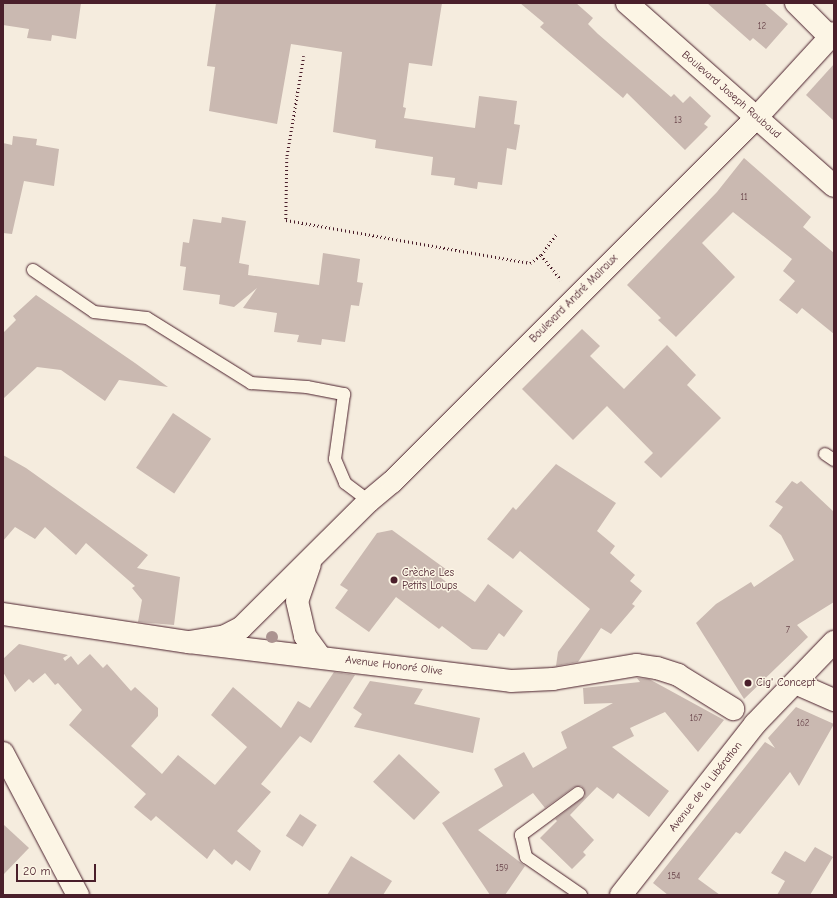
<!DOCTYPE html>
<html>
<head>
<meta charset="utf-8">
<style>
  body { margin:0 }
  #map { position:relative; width:837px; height:898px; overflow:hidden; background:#f5ecde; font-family:"Comic Neue",sans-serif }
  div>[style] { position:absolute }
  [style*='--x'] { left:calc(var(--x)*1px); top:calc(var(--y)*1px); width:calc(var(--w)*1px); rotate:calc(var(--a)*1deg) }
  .building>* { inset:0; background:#cab9b1; transform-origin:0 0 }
  .path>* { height:2.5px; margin-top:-1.25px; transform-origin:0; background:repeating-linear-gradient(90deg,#4a1f2b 0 1px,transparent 0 4px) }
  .roads { filter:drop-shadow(0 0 1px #4a1f2b) drop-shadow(0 0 1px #4a1f2b) }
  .lane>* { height:12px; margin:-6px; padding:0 6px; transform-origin:6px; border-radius:6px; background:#fcf5e5 }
  .street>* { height:22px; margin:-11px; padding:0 11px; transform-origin:11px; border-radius:11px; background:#fcf5e5 }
  .secondary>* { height:22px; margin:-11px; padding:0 11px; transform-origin:11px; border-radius:11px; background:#fcf5e5 }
  .trees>* { width:12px; height:12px; margin:-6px; border-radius:50%; background:#ab9390 }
  .dots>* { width:11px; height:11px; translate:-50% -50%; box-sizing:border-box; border:2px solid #fcf5e5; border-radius:50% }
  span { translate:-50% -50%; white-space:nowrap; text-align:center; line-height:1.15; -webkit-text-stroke:3px #fcf5e5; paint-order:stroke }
  .number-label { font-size:9px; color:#6a464c }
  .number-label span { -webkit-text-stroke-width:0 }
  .street-label { font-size:11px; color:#4a1f2b }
  .poi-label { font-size:11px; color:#4a1f2b }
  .left { translate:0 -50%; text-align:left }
  .frame { position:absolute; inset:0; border:4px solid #4a1f2b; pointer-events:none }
  .scale { position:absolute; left:16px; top:864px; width:80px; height:18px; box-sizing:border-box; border:2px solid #4a1f2b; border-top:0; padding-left:5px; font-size:12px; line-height:14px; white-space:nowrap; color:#4a1f2b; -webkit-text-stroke:3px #fcf5e5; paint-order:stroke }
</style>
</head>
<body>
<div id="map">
  <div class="building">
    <i style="clip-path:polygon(3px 3px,81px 3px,76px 39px,52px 35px,51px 41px,27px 38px,29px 29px,3px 25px)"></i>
    <i style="clip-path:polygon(216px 3px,442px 3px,432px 66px,409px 63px,403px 107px,406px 108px,404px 118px,475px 128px,479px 96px,517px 101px,514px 124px,520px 125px,516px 150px,507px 148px,502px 185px,478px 182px,477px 189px,454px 185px,455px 178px,431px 175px,433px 157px,375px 148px,376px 140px,333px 132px,342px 52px,291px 44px,277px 124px,209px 111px,215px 67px,207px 66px)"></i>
    <i style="clip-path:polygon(520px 3px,576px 3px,593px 18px,588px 24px,598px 34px,671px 97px,674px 94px,683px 103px,690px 96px,711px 116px,704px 124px,708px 127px,685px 150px,627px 93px,623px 98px,540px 27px,544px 23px)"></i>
    <i style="clip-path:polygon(707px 3px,764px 3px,788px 24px,766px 49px,753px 38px,750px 41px)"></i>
    <i style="clip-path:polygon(834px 64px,834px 121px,806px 95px)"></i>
    <i style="clip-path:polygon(13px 136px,37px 139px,36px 145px,59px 149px,54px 186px,24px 181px,12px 234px,3px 233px,3px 143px,12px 145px)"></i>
    <i style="clip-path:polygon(744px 158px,811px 217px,803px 227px,834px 253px,834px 334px,802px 308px,797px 314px,779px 300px,795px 281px,783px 271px,792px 259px,733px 212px,702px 243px,735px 277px,676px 337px,658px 320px,661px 318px,627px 285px,717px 192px)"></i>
    <i style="clip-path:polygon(222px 217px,246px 221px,239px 263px,249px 265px,248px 275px,319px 285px,323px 253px,360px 259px,357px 282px,363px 283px,359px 306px,351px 305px,345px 342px,322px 339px,321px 345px,297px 342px,299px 335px,274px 332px,277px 313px,243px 308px,257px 288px,234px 307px,219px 304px,220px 295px,183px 290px,186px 267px,180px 266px,183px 242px,189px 243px,193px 219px,221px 223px)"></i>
    <i style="clip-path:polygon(36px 295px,135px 363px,168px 387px,119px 380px,105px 401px,61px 370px,37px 367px,3px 399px,3px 333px,16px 320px,13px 316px)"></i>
    <i style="clip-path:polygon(582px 329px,600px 346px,590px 356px,624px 389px,667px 345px,696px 375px,687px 385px,721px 418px,661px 478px,644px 462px,653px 453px,607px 406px,573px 440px,522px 389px)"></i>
    <i style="left:173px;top:413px;width:46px;height:66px;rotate:34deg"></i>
    <i style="clip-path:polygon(3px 455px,26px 468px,148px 555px,137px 568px,180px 577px,174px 625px,138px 622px,142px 600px,132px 588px,135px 586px,86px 543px,76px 555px,45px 527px,35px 539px,15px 527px,3px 541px)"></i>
    <i style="clip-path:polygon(556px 464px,616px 503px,597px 531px,615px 546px,610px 553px,635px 575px,630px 581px,642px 591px,632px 604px,635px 606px,611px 634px,601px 628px,578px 662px,556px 666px,558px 652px,590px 609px,520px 551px,513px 559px,487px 539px,513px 507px,516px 510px)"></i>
    <i style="clip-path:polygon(792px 481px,797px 484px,801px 481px,834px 512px,834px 602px,797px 625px,808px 637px,744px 699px,696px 623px,716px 604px,751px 582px,754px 587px,794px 560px,781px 535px,769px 526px,783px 507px,775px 502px)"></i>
    <i style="clip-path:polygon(392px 530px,447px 570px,441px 578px,475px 602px,488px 584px,523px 611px,504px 637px,499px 633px,487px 650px,472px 649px,442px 626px,439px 629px,396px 597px,369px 632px,335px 608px,348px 590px,340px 585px,377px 533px)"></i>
    <i style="clip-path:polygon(19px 644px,68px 655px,63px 658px,65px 661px,71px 656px,78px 665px,90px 654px,103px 668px,107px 664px,131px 691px,135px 687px,158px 708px,158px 716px,131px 746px,162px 774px,178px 755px,215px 785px,247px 747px,211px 715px,233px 687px,281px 728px,298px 701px,310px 708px,334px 672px,355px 675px,311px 743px,300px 736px,261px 784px,271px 792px,237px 831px,261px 851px,250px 871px,236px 860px,232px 865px,214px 849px,207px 859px,156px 816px,151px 821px,134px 807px,146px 794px,69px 725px,82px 710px,58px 683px,55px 685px,45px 673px,33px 683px,29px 679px,15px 692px,3px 672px,3px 659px)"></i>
    <i style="clip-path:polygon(637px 678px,649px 679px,724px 720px,698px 752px,665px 712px,630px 728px,634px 736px,612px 747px,669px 791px,649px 817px,618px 793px,613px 799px,597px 787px,570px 815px,594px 840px,583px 852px,586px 855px,572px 869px,540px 838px,557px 821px,555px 819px,585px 796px,584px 789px,581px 786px,574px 787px,545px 808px,533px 793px,478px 830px,525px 866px,505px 895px,490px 895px,442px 823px,503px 786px,494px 769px,524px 752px,533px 768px,567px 748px,561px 732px,613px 703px,584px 704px,583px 688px,640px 682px)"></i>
    <i style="clip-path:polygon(370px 681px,423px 689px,414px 704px,480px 718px,473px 753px,354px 727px,362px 714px,353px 708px)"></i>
    <i style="clip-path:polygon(796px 707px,834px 724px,799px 786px,790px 772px,740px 834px,736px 832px,698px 879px,720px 895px,668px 895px,653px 883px,765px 742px,775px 748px,768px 738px)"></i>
    <i style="left:399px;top:754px;width:56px;height:38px;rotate:43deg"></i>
    <i style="left:300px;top:814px;width:20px;height:26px;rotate:33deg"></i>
    <i style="clip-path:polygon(3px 824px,29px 848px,3px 875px)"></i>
    <i style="clip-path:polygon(815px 847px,833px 857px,810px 895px,777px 895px,785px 881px,771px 873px,785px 851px,805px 862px)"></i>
    <i style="clip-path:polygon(351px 856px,392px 881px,383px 895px,327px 895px)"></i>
  </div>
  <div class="path">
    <i style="--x:304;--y:56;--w:103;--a:99.5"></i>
    <i style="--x:287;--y:158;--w:62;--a:90.9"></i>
    <i style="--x:286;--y:220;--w:248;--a:10"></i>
    <i style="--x:530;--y:263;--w:14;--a:-36"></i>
    <i style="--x:541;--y:255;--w:32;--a:51"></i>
    <i style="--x:541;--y:255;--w:26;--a:-54"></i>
  </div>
  <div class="roads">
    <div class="lane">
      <i style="--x:33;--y:270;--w:74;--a:34.5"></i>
      <i style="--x:94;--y:312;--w:53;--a:6.5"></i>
      <i style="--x:147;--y:318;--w:123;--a:32"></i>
      <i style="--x:251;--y:383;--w:56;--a:4.1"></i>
      <i style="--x:307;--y:387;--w:38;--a:11"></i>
      <i style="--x:344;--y:394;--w:66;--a:97.9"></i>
      <i style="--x:335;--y:459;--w:26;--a:67"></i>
      <i style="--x:345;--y:483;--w:30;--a:37"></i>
      <i style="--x:825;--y:454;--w:11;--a:34"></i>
      <i style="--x:578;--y:793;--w:71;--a:143.6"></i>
      <i style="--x:521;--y:835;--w:23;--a:77"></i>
      <i style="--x:526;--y:857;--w:67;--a:34.6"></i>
    </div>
    <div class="street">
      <i style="--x:627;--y:3;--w:276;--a:41.5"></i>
      <i style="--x:796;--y:3;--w:48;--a:45"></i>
      <i style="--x:310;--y:564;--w:39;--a:109"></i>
      <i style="--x:297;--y:601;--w:36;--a:77"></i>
      <i style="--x:305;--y:636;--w:26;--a:54"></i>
      <i style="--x:3;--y:614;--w:188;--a:8.6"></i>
      <i style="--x:189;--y:642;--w:324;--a:6.9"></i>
      <i style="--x:511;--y:681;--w:42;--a:-2.7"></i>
      <i style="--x:553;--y:679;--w:85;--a:-9.5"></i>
      <i style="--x:637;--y:665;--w:20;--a:9"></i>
      <i style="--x:657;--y:668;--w:22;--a:18"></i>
      <i style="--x:678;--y:675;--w:65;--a:31.7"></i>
      <i style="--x:189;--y:642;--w:36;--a:-9"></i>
      <i style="--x:225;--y:636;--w:18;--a:-27"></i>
      <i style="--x:241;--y:628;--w:180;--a:-44.8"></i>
      <i style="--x:369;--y:501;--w:30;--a:-40"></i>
      <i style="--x:392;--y:482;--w:515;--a:-45"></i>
      <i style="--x:756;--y:118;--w:115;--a:-47.5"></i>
      <i style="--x:795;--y:683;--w:43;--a:23.6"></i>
    </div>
    <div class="secondary">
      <i style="--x:3;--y:753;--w:161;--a:62.2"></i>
      <i style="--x:621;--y:895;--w:217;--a:-51.9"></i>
      <i style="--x:755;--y:724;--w:114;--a:-46.1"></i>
    </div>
  </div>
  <div class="trees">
    <i style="left:272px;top:637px"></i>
  </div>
  <div class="dots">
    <i style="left:394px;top:580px;background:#4a1f2b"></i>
    <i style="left:748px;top:683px;background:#4a1f2b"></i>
  </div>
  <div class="number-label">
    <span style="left:762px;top:26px">12</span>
    <span style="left:678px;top:120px">13</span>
    <span style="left:744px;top:197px">11</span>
    <span style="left:788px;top:630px">7</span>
    <span style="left:696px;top:718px">167</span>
    <span style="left:803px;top:723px">162</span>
    <span style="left:502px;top:868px">159</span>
    <span style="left:674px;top:876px">154</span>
  </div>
  <div class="street-label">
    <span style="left:731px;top:95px;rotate:41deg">Boulevard Joseph Roubaud</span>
    <span style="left:574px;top:299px;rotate:-45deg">Boulevard André Malraux</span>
    <span style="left:394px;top:666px;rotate:7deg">Avenue Honoré Olive</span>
    <span style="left:706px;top:787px;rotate:-52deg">Avenue de la Libération</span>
  </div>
  <div class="poi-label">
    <span class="left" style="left:402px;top:580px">Crèche Les<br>Petits Loups</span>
    <span class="left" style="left:756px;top:683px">Cig' Concept</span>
  </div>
  <div class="frame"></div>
  <div class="scale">20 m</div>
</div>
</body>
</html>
